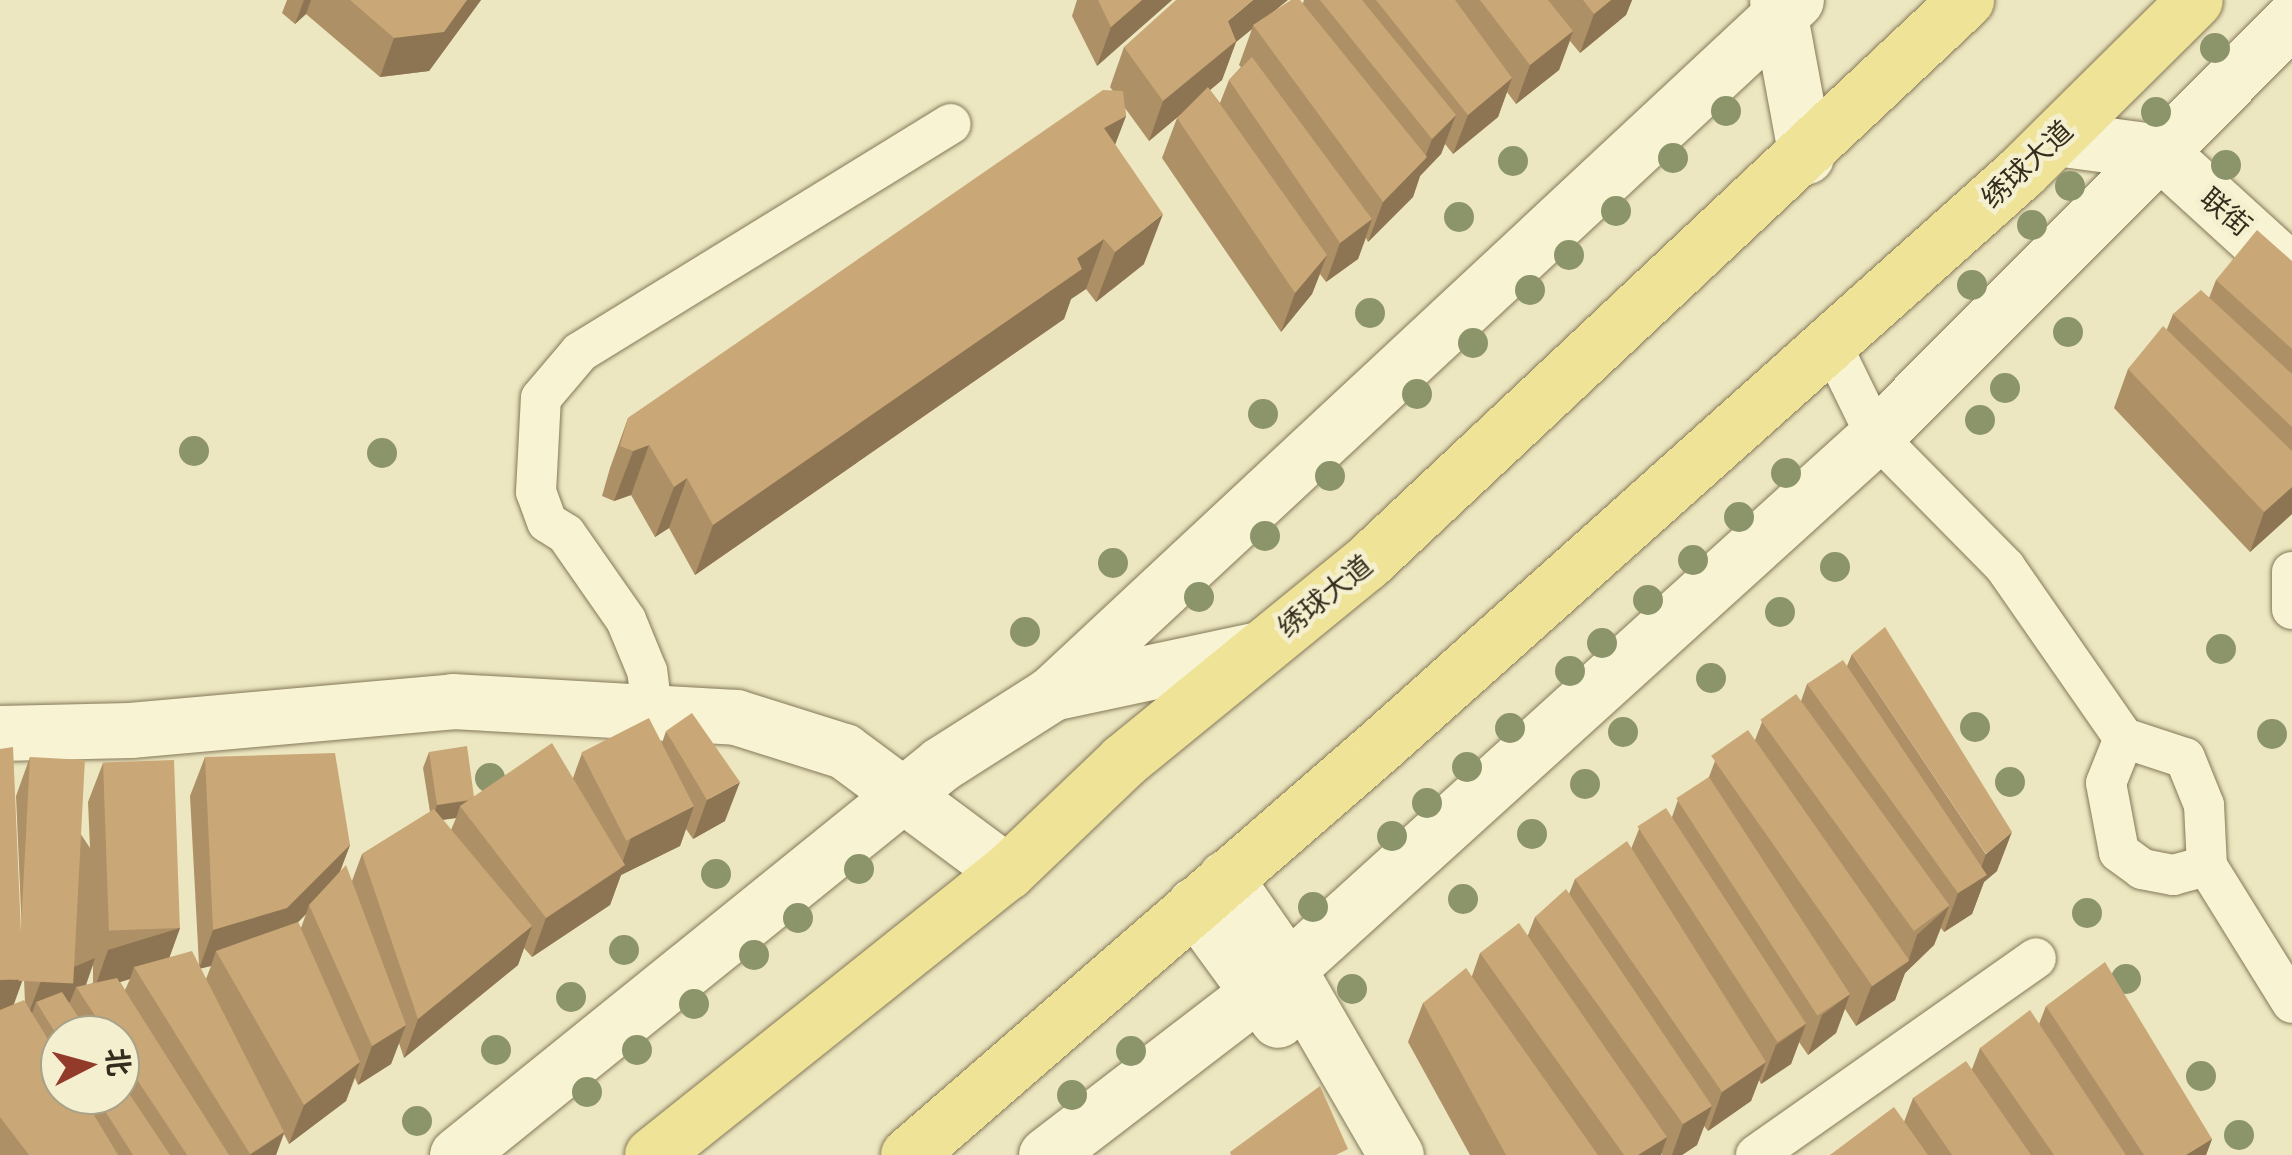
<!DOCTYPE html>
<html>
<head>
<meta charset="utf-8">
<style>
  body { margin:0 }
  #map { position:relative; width:2292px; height:1155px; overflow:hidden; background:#ece7c0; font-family:"Source Serif 4","Noto Sans SC",serif }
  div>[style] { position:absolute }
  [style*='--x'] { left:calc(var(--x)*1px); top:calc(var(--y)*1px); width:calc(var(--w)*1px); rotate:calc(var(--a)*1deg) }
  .roads { filter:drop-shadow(0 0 2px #857859) drop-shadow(0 0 2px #857859) }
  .lane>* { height:40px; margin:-20px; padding:0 20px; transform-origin:20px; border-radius:20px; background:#f7f3d3 }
  .street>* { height:55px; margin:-27.5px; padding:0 27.5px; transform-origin:27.5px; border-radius:27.5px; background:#f7f3d3 }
  .primary>* { height:55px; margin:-27.5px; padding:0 27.5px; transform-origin:27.5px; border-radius:27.5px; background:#efe398 }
  .trees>* { width:30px; height:30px; margin:-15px; border-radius:50%; background:#8c946a }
  .wall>* { inset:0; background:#ad9066 }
  .shaded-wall>* { inset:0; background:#8d7553 }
  .building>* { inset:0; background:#c9a777; transform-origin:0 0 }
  span { translate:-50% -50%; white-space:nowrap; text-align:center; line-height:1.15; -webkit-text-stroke:9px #f4f0cf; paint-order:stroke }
  .street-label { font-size:28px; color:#352c1d }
  .north { position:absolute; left:40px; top:1015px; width:100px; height:100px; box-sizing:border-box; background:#f4f0cf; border:2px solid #a8a288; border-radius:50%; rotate:84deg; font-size:28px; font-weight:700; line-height:40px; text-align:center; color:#352c1d }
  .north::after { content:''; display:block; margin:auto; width:35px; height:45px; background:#923b2b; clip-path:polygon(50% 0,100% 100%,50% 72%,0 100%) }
</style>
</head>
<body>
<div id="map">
  <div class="roads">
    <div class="lane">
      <i style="--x:1830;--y:342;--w:105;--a:63.9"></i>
      <i style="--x:1876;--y:436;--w:184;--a:45.4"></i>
      <i style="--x:2005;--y:567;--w:208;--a:55.2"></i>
      <i style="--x:2124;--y:738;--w:64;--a:18.2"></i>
      <i style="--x:2185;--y:758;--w:51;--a:68"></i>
      <i style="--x:2204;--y:805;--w:61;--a:87.2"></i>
      <i style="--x:2207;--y:866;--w:161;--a:58.2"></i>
      <i style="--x:2292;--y:572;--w:37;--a:90"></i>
      <i style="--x:652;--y:710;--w:39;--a:-97"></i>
      <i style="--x:647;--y:671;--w:55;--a:-112.4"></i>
      <i style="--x:626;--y:620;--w:105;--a:-124.9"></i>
      <i style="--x:566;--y:534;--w:22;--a:-148"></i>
      <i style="--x:547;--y:522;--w:32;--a:-110"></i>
      <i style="--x:536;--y:492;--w:94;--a:-87"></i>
      <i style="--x:541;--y:398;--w:60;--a:-49.7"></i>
      <i style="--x:580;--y:352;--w:435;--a:-31.6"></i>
      <i style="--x:2124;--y:738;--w:48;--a:111.8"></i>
      <i style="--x:2106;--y:783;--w:70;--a:79.3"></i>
      <i style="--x:2119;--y:852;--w:29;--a:36"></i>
      <i style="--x:2142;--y:869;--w:32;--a:11"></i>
      <i style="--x:2173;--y:875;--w:35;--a:-15"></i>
      <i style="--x:1756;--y:1155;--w:342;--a:-35.1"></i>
    </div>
    <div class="street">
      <i style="--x:1777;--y:0;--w:159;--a:79.5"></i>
      <i style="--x:2056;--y:138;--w:105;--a:7.7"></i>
      <i style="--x:2160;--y:152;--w:178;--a:42.3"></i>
      <i style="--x:1052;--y:693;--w:212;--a:-12"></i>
      <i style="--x:0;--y:733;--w:130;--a:-1.3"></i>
      <i style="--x:130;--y:730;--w:323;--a:-5.1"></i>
      <i style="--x:452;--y:701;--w:284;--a:3.2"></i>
      <i style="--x:736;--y:717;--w:113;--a:17.5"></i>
      <i style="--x:844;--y:751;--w:203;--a:36.6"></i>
      <i style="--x:1225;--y:878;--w:111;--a:55.3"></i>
      <i style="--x:1288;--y:969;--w:215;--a:59.9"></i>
      <i style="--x:1194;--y:905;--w:142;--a:53.9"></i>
      <i style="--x:457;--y:1155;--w:622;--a:-38.93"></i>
      <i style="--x:941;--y:764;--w:130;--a:-32.5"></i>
      <i style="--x:1051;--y:694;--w:1018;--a:-42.97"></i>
      <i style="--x:1046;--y:1155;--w:305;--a:-37.5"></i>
      <i style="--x:1288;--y:969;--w:794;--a:-42.19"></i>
      <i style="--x:1876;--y:436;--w:589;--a:-45.07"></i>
    </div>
    <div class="primary">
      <i style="--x:652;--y:1155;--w:454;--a:-38.6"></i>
      <i style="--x:1007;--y:872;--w:161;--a:-43.7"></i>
      <i style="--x:1123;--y:761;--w:313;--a:-39.2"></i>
      <i style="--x:1366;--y:563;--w:823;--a:-43.18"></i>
      <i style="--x:908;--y:1155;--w:624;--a:-40.97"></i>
      <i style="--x:1379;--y:746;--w:863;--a:-41.8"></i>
      <i style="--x:2022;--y:171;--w:243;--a:-44.7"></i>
    </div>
  </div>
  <div class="trees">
    <i style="left:2215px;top:48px"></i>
    <i style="left:1726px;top:111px"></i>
    <i style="left:2156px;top:112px"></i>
    <i style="left:1673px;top:158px"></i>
    <i style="left:1513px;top:161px"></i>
    <i style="left:2226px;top:165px"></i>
    <i style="left:2070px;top:186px"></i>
    <i style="left:1616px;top:211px"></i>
    <i style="left:1459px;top:217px"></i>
    <i style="left:2032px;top:225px"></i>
    <i style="left:1569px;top:255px"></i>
    <i style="left:1972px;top:285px"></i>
    <i style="left:1530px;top:290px"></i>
    <i style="left:1370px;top:313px"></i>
    <i style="left:2068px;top:332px"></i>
    <i style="left:1473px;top:343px"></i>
    <i style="left:2005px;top:388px"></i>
    <i style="left:1417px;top:394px"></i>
    <i style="left:1263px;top:414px"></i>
    <i style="left:1980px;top:420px"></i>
    <i style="left:194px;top:451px"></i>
    <i style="left:382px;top:453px"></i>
    <i style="left:1786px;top:473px"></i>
    <i style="left:1330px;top:476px"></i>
    <i style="left:1739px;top:517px"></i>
    <i style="left:1265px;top:536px"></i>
    <i style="left:1693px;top:560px"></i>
    <i style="left:1113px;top:563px"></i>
    <i style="left:1835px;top:567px"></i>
    <i style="left:1199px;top:597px"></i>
    <i style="left:1648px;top:600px"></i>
    <i style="left:1780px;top:612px"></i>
    <i style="left:1025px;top:632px"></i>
    <i style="left:1602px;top:643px"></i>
    <i style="left:2221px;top:649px"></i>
    <i style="left:1570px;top:671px"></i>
    <i style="left:1711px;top:678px"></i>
    <i style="left:1975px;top:727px"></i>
    <i style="left:1510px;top:728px"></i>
    <i style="left:1623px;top:732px"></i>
    <i style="left:2272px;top:734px"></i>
    <i style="left:1467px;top:767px"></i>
    <i style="left:490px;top:778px"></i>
    <i style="left:2010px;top:782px"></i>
    <i style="left:1585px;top:784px"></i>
    <i style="left:1427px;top:803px"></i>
    <i style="left:1532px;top:834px"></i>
    <i style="left:1392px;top:836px"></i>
    <i style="left:859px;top:869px"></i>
    <i style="left:716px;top:874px"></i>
    <i style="left:1463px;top:899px"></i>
    <i style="left:1313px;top:907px"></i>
    <i style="left:2087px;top:913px"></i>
    <i style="left:798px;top:918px"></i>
    <i style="left:624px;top:950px"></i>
    <i style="left:754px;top:955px"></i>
    <i style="left:2126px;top:979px"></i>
    <i style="left:1352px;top:989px"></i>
    <i style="left:571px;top:997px"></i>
    <i style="left:694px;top:1004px"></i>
    <i style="left:496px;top:1050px"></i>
    <i style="left:637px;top:1050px"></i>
    <i style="left:1131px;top:1051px"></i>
    <i style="left:2201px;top:1076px"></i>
    <i style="left:587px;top:1092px"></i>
    <i style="left:1072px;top:1095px"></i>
    <i style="left:417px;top:1121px"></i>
    <i style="left:2239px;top:1135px"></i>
  </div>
  <div class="wall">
    <i style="clip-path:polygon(287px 0,481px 0,429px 71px,380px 77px,306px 14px,295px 24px,282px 13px)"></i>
    <i style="clip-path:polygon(1077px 0,1172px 0,1097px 66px,1072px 16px)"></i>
    <i style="clip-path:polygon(evenodd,1304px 0,1632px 0,1626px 15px,1580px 53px,1570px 41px,1559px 70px,1516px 104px,1507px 92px,1498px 117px,1453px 154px,1445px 144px,1441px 154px,1420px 176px,1413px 197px,1368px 242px,1366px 238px,1358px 259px,1326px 282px,1320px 274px,1312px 294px,1281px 332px,1162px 158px,1177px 118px,1181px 114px,1149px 141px,1125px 108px,1126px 116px,1115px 144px,1144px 264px,1096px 302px,1086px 289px,1071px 299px,1064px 319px,695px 575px,669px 528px,655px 537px,631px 495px,614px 501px,602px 496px,610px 468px,628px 418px,1113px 91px,1110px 87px,1124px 47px,1271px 13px,1303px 3px,1304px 0,1252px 29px,1239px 65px,1241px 67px,1229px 80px,1220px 103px,1210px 90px,1222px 80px,1236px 42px,1252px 29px)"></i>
    <i style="clip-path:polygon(2292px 261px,2292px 514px,2250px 552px,2114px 408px,2128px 369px,2167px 329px,2173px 314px,2209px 298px,2216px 280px)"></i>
    <i style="clip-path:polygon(1852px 654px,1997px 871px,1984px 882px,1972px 914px,1944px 932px,1941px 928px,1934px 945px,1905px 973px,1895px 1000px,1856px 1026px,1845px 1009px,1836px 1033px,1808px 1055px,1799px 1042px,1791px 1064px,1761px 1084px,1759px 1080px,1751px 1101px,1708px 1131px,1704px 1126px,1697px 1145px,1682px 1155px,1662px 1155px,1661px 1153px,1661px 1155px,1470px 1155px,1408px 1042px,1423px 1003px,1472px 976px,1480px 953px,1528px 935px,1535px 917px,1569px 894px,1575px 879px,1631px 849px,1639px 829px,1672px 817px,1678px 800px,1709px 777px,1715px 761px,1755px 740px,1762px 722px,1801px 701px,1807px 684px,1847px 666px)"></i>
    <i style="clip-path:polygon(evenodd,666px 731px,725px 821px,693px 839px,686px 829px,680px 846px,621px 875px,610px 905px,532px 957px,524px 948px,518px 965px,404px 1058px,399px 1043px,391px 1064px,358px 1085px,355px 1078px,346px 1101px,289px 1144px,284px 1134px,276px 1155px,0 1155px,0 749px,14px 1004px,25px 1002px,16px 796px,30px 757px,90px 848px,88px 802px,103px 763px,180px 928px,169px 958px,199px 965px,190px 796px,205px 757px,350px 845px,340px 872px,352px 881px,362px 854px,430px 812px,423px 768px,429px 752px,474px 797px,573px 778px,582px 753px,662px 743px,666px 731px,456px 818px,451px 830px,443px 820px,456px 818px,666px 731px,306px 914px,301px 928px,298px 922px,306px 914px,666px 731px,93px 965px,93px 983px,86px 985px,93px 965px,666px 731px,211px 966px,206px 979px,200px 968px,211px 966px,666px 731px,130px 979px,125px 990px,120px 982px,130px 979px,666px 731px,60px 1035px,120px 1035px,120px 1095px,60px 1095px,60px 1035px)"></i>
    <i style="clip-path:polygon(2046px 1006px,2212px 1139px,2206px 1155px,1830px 1155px,1904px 1122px,1913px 1098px,1972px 1069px,1980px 1048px,2039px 1024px)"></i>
  </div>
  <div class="shaded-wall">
    <i style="clip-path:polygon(304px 0,311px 0,306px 14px,295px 24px)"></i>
    <i style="clip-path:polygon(467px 0,481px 0,429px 71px,380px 77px,394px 38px)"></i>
    <i style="clip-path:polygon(1142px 0,1172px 0,1097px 66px,1111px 27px)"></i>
    <i style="clip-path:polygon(1253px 0,1288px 0,1255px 27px,1253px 25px,1252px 29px,1236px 42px,1222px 80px,1149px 141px,1163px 101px,1228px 21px)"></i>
    <i style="clip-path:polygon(1611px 0,1632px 0,1626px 15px,1580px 53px,1594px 14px)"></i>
    <i style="clip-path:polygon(1573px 31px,1559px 70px,1516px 104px,1530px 65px)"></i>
    <i style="clip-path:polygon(1512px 78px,1498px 117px,1453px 154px,1468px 115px)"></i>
    <i style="clip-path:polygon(1456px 115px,1441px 154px,1420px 176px,1413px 197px,1368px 242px,1383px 202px,1424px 160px,1432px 139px)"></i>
    <i style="clip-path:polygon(1126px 116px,1107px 166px,1104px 128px)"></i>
    <i style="clip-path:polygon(1163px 214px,1144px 264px,1096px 302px,1115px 252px)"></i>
    <i style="clip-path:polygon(1372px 219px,1358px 259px,1326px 282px,1340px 243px)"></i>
    <i style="clip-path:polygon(1104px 239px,1086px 289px,1071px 299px,1064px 319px,695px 575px,713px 525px)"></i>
    <i style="clip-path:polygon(1327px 255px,1312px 294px,1281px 332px,1295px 293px)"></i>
    <i style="clip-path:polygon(649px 445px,631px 495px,614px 501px,633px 451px)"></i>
    <i style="clip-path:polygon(687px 478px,669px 528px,655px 537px,674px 487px)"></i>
    <i style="clip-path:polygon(2292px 487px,2292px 514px,2250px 552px,2264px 512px)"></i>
    <i style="clip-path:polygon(740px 782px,725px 821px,693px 839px,707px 800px)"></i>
    <i style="clip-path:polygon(474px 800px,460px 806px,456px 818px,431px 821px,437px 805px)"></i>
    <i style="clip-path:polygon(694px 806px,680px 846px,621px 875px,610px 905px,532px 957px,546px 918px,620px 869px,631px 838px)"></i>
    <i style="clip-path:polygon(2012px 832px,1997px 871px,1984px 882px,1972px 914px,1944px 932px,1958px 893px,1976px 882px,1986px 854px)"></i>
    <i style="clip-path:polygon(350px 845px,335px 884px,309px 905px,306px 914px,273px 948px,216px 951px,211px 966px,199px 969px,213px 930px)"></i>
    <i style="clip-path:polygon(1949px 906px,1934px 945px,1905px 973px,1895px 1000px,1856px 1026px,1871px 987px,1908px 962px,1917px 935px)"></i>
    <i style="clip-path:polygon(532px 926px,518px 965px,404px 1058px,418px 1019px)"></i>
    <i style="clip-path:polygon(180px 928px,166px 967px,134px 967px,130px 979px,94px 990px,108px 950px)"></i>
    <i style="clip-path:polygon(95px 958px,82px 996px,76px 987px,70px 1002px,43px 1013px,36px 1002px,30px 1019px,26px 1020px,41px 981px)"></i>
    <i style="clip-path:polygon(23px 979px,9px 1018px,0 1019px,0 980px)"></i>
    <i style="clip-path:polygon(1850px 994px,1836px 1033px,1808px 1055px,1822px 1015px)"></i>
    <i style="clip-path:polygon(1806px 1024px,1791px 1064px,1761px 1084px,1776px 1045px)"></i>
    <i style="clip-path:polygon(406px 1025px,391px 1064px,358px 1085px,372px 1046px)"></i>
    <i style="clip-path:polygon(360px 1062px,346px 1101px,289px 1144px,304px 1105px)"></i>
    <i style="clip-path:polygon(1766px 1062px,1751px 1101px,1708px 1131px,1722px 1092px)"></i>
    <i style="clip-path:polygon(1712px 1106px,1697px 1145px,1682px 1155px,1672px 1155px,1683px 1124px)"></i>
    <i style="clip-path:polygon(284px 1132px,276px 1155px,250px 1155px)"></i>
    <i style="clip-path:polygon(1667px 1137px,1661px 1155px,1638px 1155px)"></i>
    <i style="clip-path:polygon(2212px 1139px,2206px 1155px,2186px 1155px)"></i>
  </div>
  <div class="building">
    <i style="clip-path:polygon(350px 0,467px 0,444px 32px,394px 38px)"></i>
    <i style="clip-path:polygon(1098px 0,1142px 0,1111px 27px)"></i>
    <i style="clip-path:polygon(1176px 0,1253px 0,1228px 21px,1236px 41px,1163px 101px,1124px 47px)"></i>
    <i style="clip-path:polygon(1291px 0,1300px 0,1427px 157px,1383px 202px,1253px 25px)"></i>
    <i style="clip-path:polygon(1320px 0,1362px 0,1456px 115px,1432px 139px)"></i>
    <i style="clip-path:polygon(1376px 0,1455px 0,1512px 78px,1468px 115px)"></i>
    <i style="clip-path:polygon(1480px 0,1548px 0,1573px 31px,1530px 65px)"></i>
    <i style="clip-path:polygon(1583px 0,1611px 0,1594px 14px)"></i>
    <i style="clip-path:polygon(1252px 57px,1372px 219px,1340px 243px,1229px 80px)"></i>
    <i style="clip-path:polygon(1208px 87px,1327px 255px,1295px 293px,1177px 118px)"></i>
    <i style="clip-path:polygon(1103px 90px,1123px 91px,1126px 116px,1104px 128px,1163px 214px,1115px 252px,1104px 239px,1077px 258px,1082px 269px,713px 525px,687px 478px,674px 487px,649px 445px,633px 451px,620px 446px,628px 418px)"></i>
    <i style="clip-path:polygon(2257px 230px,2292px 261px,2292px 349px,2216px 280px)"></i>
    <i style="clip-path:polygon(2201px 290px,2292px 374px,2292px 427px,2173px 314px)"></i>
    <i style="clip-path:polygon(2163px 326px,2292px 451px,2292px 487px,2264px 512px,2128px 369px)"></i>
    <i style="clip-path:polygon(1885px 627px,2012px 832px,1986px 854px,1852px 654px)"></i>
    <i style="clip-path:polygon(1843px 660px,1987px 875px,1958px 893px,1807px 684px)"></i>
    <i style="left:1796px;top:694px;width:261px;height:44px;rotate:54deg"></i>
    <i style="clip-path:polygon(692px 713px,740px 782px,707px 800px,666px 731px)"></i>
    <i style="left:649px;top:718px;width:99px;height:76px;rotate:63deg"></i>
    <i style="left:1748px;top:730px;width:281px;height:45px;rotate:55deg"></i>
    <i style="clip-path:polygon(552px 743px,625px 865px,546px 918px,460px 806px)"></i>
    <i style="clip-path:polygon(467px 746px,474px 797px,468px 800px,437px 805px,429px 752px)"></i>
    <i style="clip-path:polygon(13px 747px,23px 979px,0 980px,0 749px)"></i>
    <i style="clip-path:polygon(335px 753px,350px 845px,287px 908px,213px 930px,205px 757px)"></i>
    <i style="left:30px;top:757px;width:55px;height:224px;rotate:3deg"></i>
    <i style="left:174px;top:760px;width:168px;height:71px;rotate:88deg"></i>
    <i style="left:1709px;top:777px;width:259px;height:39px;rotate:57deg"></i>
    <i style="left:1666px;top:808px;width:257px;height:34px;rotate:57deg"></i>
    <i style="clip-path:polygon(434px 809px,532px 926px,418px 1019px,362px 854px)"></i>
    <i style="clip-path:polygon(1627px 841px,1766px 1062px,1722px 1092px,1575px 879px)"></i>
    <i style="clip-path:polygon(346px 865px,406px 1025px,372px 1046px,309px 905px)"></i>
    <i style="clip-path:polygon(1566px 889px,1712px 1106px,1683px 1124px,1535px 917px)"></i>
    <i style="clip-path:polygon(298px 922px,360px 1062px,304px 1105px,216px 951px)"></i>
    <i style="clip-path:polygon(1519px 923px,1667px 1137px,1638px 1155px,1624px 1155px,1480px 953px)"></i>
    <i style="clip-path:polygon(192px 951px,284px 1132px,250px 1154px,134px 967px)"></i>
    <i style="clip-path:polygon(2105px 962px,2212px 1139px,2186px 1155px,2144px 1155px,2046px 1006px)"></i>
    <i style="clip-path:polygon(1466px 968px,1598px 1155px,1506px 1155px,1423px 1003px)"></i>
    <i style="clip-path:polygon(117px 978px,229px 1155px,187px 1155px,120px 1054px,120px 1035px,108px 1035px,76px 987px)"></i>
    <i style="clip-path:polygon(62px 992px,90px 1035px,60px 1035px,60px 1040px,36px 1002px)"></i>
    <i style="clip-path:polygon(24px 1000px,60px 1059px,60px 1095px,82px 1095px,118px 1155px,29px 1155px,0 1117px,0 1010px)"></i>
    <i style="clip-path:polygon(2030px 1010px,2126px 1155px,2054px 1155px,1980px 1048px)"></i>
    <i style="clip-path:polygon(1966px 1061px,2031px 1155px,1952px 1155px,1913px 1098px)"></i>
    <i style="clip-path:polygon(120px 1080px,170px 1155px,133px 1155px,95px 1095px,120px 1095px)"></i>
    <i style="clip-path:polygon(1320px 1086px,1348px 1149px,1336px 1155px,1231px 1155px,1230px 1152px)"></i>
    <i style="clip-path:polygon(1894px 1107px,1928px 1155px,1830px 1155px)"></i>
  </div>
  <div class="street-label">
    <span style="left:2027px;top:164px;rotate:-43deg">绣球大道</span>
    <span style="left:2226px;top:212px;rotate:40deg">联街</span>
    <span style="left:1325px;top:596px;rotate:-39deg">绣球大道</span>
  </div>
  <div class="north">北</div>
</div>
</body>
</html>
